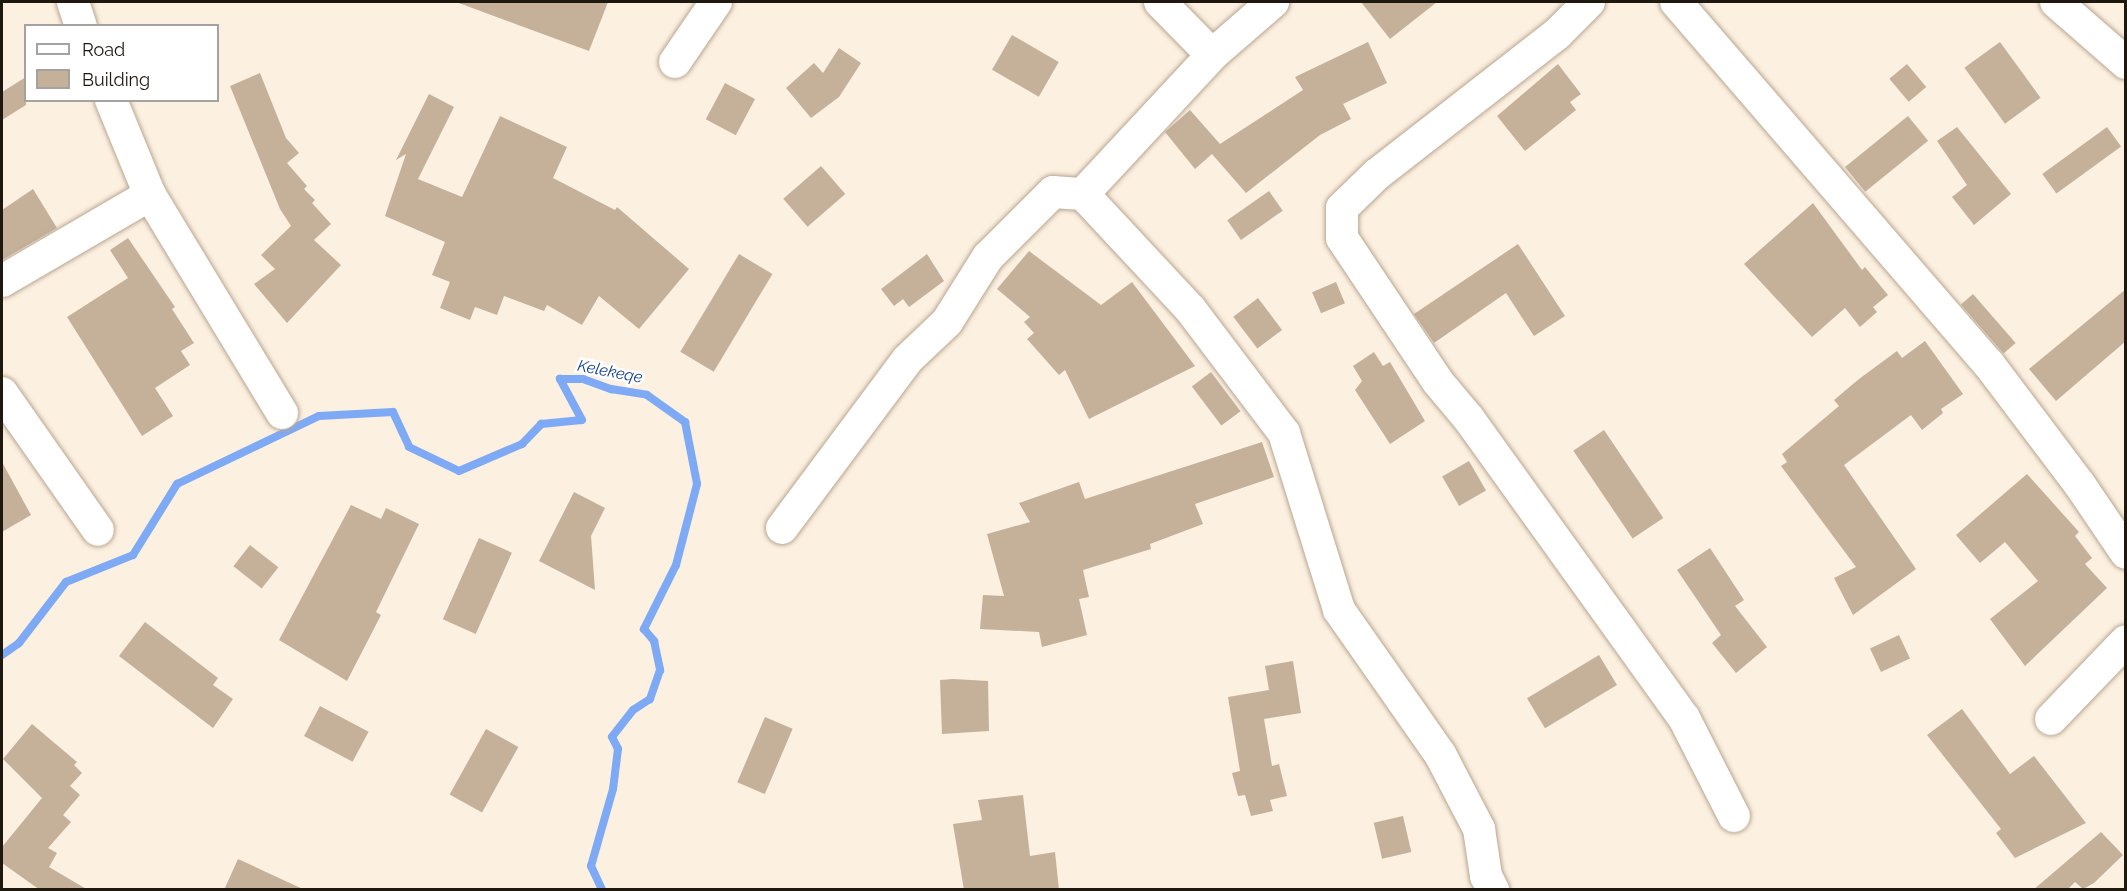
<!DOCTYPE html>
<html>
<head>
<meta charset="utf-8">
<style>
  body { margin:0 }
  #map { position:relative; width:2127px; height:891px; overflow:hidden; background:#fcf0e1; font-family:Raleway,sans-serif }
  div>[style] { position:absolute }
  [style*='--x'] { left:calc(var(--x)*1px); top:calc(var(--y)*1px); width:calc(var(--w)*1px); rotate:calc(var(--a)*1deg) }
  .stream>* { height:8px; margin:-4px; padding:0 4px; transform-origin:4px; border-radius:4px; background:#7ea9f5 }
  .building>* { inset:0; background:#c5b19a; transform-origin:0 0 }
  .roads { filter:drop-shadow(0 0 2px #b9a68f) drop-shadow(0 0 2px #b9a68f) }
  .minor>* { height:32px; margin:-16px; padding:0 16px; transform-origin:16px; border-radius:16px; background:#fff }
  span { translate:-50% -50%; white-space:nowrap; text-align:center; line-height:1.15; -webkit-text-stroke:5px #fff; paint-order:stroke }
  .water-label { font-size:16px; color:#0d3c92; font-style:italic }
  .frame { position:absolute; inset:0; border:3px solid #1f180f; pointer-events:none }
  .legend { position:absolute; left:24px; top:24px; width:195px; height:78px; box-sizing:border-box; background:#fff; border:2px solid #a5a39f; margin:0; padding:8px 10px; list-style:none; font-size:18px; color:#1f180f }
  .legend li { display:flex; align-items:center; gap:12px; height:30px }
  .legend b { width:30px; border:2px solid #a5a39f }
</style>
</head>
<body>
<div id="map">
  <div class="stream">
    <i style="--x:2;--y:655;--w:21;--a:-35"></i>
    <i style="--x:19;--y:643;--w:77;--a:-52.4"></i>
    <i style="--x:66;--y:582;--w:72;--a:-21.9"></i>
    <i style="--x:133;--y:555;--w:84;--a:-58.2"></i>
    <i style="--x:177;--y:484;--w:157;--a:-25.6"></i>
    <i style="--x:319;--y:416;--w:74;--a:-3.1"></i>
    <i style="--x:393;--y:412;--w:38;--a:65"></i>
    <i style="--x:409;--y:447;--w:55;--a:25.6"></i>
    <i style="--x:459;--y:471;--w:69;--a:-23.2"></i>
    <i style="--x:522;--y:444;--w:28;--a:-46"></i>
    <i style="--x:541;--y:424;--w:41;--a:-5.6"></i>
    <i style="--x:582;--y:420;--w:47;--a:-118.2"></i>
    <i style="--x:560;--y:379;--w:23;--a:0"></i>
    <i style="--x:583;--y:379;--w:30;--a:20"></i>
    <i style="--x:611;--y:389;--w:36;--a:9"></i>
    <i style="--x:647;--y:395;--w:47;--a:35.4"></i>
    <i style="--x:685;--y:422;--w:63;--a:79"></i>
    <i style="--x:697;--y:484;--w:84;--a:104.5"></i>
    <i style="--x:676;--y:565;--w:72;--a:116.6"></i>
    <i style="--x:644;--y:629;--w:16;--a:50"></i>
    <i style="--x:654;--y:641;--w:30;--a:78"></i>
    <i style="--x:660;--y:670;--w:31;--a:109"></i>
    <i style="--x:650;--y:699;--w:20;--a:147"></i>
    <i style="--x:633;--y:710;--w:34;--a:128"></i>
    <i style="--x:612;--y:737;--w:13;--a:63"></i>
    <i style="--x:618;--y:749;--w:40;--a:97.1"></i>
    <i style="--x:613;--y:789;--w:80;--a:105.9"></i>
    <i style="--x:591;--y:866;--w:26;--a:65"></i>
  </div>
  <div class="building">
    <i style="clip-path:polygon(456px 2px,608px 2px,589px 51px)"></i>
    <i style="clip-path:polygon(1361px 2px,1437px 2px,1390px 39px)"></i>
    <i style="left:1012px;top:35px;width:54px;height:40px;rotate:30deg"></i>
    <i style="clip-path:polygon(1368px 42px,1387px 83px,1343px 104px,1351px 119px,1320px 135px,1246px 193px,1212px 154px,1195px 169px,1165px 132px,1190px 110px,1220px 144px,1303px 90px,1295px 77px)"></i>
    <i style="left:2000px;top:42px;width:69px;height:44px;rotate:54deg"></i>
    <i style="clip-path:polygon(839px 48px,861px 63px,839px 97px,811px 118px,786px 88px,814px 63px,823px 73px)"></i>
    <i style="clip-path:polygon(1558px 64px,1581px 94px,1570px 102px,1576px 110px,1525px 151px,1497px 116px)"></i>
    <i style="left:1907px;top:64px;width:30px;height:23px;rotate:50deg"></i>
    <i style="clip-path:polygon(260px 73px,286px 138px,299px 153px,287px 163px,307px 186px,304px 189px,315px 200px,312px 203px,331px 224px,314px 240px,341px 265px,287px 323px,254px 284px,275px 269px,261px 255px,291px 226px,280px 209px,230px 86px)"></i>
    <i style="clip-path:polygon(26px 77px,26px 105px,2px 120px,2px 92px)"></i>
    <i style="left:725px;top:83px;width:34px;height:41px;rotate:28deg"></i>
    <i style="clip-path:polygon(429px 94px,454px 107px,418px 179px,462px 197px,500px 116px,567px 147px,553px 178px,615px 210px,617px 207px,689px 269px,639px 329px,599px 296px,582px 325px,547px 305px,544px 311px,504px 296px,497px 315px,475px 307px,470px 320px,440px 308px,450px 282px,432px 275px,445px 242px,385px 216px,406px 154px,396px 160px)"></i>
    <i style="left:1908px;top:116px;width:32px;height:81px;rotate:51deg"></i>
    <i style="clip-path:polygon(1957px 127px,2011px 194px,1974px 225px,1952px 197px,1967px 185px,1937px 141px)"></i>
    <i style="left:2107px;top:127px;width:24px;height:80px;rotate:54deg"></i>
    <i style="left:821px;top:166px;width:37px;height:50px;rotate:49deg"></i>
    <i style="clip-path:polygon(33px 189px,57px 228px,2px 260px,2px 210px)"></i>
    <i style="left:1269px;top:191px;width:24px;height:51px;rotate:55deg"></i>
    <i style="clip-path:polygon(1813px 203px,1862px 270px,1865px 267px,1888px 295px,1873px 307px,1877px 312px,1860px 327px,1845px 308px,1812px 337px,1744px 264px)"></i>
    <i style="clip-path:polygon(128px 238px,175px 307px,172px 309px,194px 343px,181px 351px,190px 365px,155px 388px,173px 416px,142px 436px,67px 317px,128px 278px,110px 250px)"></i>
    <i style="clip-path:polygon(1518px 244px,1565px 316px,1534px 336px,1506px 293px,1434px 343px,1414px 314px)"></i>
    <i style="clip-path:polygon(1029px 251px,1101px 305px,1132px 282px,1195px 366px,1089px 419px,1065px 370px,1059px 375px,1027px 339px,1034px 333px,1024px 322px,1030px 317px,997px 289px)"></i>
    <i style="left:739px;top:254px;width:39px;height:114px;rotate:31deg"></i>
    <i style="clip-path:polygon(927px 254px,944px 281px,909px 307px,903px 299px,894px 306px,881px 289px)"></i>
    <i style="left:1336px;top:282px;width:23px;height:26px;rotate:67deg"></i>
    <i style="clip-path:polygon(2126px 289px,2126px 341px,2056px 401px,2029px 369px)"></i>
    <i style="left:1973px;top:294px;width:65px;height:16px;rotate:49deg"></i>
    <i style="left:1258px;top:298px;width:40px;height:31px;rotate:53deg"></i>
    <i style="clip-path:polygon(1925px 341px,1963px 394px,1941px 409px,1943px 413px,1922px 430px,1911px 415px,1844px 465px,1916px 569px,1853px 615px,1834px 578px,1856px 567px,1781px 466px,1787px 462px,1782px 454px,1839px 406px,1834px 400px,1859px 379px,1897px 351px,1902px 358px)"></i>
    <i style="clip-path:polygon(1374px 352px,1383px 366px,1390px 362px,1425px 421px,1390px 444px,1355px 390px,1362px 381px,1353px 366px)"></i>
    <i style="left:1211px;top:372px;width:49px;height:24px;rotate:53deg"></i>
    <i style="left:1604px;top:430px;width:106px;height:37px;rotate:56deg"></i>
    <i style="clip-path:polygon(1262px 442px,1274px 477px,1195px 504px,1203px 524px,1150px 544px,1151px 549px,1083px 570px,1089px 597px,1079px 599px,1087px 635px,1042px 647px,1039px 632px,980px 629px,983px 595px,1004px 596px,987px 534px,1030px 522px,1019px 503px,1079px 482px,1085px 499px)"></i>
    <i style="left:1469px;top:461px;width:34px;height:31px;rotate:60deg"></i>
    <i style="clip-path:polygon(2px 462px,31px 515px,2px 532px)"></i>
    <i style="clip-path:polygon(2027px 474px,2079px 532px,2075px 536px,2092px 558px,2085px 564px,2107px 588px,2025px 666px,1990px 619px,2038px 581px,2005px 542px,1980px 563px,1956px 535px)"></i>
    <i style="clip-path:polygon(574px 492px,605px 508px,591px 536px,595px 590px,539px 561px)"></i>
    <i style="clip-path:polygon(351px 505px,381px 519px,386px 508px,419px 524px,376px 612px,381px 615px,347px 681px,279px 640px)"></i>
    <i style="left:479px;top:538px;width:36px;height:89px;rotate:24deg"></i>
    <i style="left:250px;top:545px;width:36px;height:27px;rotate:38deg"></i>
    <i style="clip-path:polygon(1710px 548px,1744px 600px,1735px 606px,1767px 647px,1736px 673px,1712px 643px,1721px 635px,1677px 570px)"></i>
    <i style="clip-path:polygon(145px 622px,218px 678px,213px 685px,233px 699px,213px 728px,119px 656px)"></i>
    <i style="left:1899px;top:635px;width:26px;height:32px;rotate:65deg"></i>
    <i style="left:1599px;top:655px;width:35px;height:84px;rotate:59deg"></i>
    <i style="clip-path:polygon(1293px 661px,1301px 713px,1264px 719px,1272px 766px,1279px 764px,1287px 796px,1270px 800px,1273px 811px,1251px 816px,1245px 795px,1238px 796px,1232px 773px,1240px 771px,1228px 697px,1269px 690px,1265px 666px)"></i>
    <i style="clip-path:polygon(953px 679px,988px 681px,989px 731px,942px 734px,940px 680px)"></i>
    <i style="left:320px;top:706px;width:55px;height:34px;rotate:28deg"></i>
    <i style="clip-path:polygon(1962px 709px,2010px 774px,2034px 756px,2086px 823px,2015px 858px,1996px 833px,2001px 829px,1927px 735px)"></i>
    <i style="left:765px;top:717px;width:30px;height:71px;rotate:23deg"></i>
    <i style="clip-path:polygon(32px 724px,77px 762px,74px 765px,82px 773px,70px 786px,80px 795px,63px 815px,71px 822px,48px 848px,57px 853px,49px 867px,88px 890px,40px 890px,2px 863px,2px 847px,42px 798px,3px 759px)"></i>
    <i style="left:486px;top:729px;width:37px;height:75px;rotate:29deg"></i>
    <i style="clip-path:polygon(1023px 795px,1030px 856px,1055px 852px,1059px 890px,964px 890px,953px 824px,982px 820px,978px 800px)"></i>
    <i style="left:1403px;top:816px;width:37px;height:30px;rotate:77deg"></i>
    <i style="clip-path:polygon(2101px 832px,2123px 855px,2094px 883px,2083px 889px,2075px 882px,2067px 890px,2033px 890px)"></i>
    <i style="clip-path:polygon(238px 859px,305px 890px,224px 890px)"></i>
  </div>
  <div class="roads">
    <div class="minor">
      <i style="--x:73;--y:2;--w:25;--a:72"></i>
      <i style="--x:1160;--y:2;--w:74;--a:45.5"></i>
      <i style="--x:1589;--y:2;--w:45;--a:135"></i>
      <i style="--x:1557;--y:34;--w:228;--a:142.1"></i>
      <i style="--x:1377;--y:174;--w:49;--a:135.8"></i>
      <i style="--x:1342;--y:208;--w:30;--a:90"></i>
      <i style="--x:1342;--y:238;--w:173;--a:56.3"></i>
      <i style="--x:1438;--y:382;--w:48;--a:50"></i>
      <i style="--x:1469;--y:419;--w:368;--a:54.3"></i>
      <i style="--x:1684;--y:718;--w:110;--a:63"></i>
      <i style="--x:1676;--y:2;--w:477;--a:49.2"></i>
      <i style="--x:1988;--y:363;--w:153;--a:53"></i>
      <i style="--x:2080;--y:485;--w:82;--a:55.9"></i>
      <i style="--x:2056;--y:2;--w:93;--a:41.1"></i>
      <i style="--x:675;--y:62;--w:73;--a:-55.7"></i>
      <i style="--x:111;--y:100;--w:103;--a:67.7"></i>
      <i style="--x:150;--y:195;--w:255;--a:58.8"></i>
      <i style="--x:1083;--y:194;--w:190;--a:-47.1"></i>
      <i style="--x:1212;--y:55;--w:81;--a:-41"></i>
      <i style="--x:2;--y:281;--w:171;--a:-30.2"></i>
      <i style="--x:2;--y:393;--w:167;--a:55"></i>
      <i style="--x:782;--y:528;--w:209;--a:-53.3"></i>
      <i style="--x:907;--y:360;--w:55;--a:-43.5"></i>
      <i style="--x:947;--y:322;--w:77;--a:-57.8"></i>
      <i style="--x:988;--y:257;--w:92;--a:-45"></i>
      <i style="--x:1053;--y:192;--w:30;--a:4"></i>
      <i style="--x:1083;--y:194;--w:158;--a:47"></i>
      <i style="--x:1191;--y:310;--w:154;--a:52.9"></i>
      <i style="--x:1284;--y:433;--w:185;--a:72.7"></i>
      <i style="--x:1339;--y:610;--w:176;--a:55"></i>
      <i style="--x:1440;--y:754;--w:85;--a:62.5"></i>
      <i style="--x:1479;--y:829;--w:48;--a:81.5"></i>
      <i style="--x:1486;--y:876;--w:16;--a:63"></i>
      <i style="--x:2051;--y:719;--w:108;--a:-46.1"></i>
    </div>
  </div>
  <div class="water-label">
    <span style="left:610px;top:372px;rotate:11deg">Kelekeqe</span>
  </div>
  <div class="frame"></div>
  <ul class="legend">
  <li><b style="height:8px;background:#fff"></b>Road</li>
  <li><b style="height:16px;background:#c5b19a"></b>Building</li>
  </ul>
</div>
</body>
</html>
